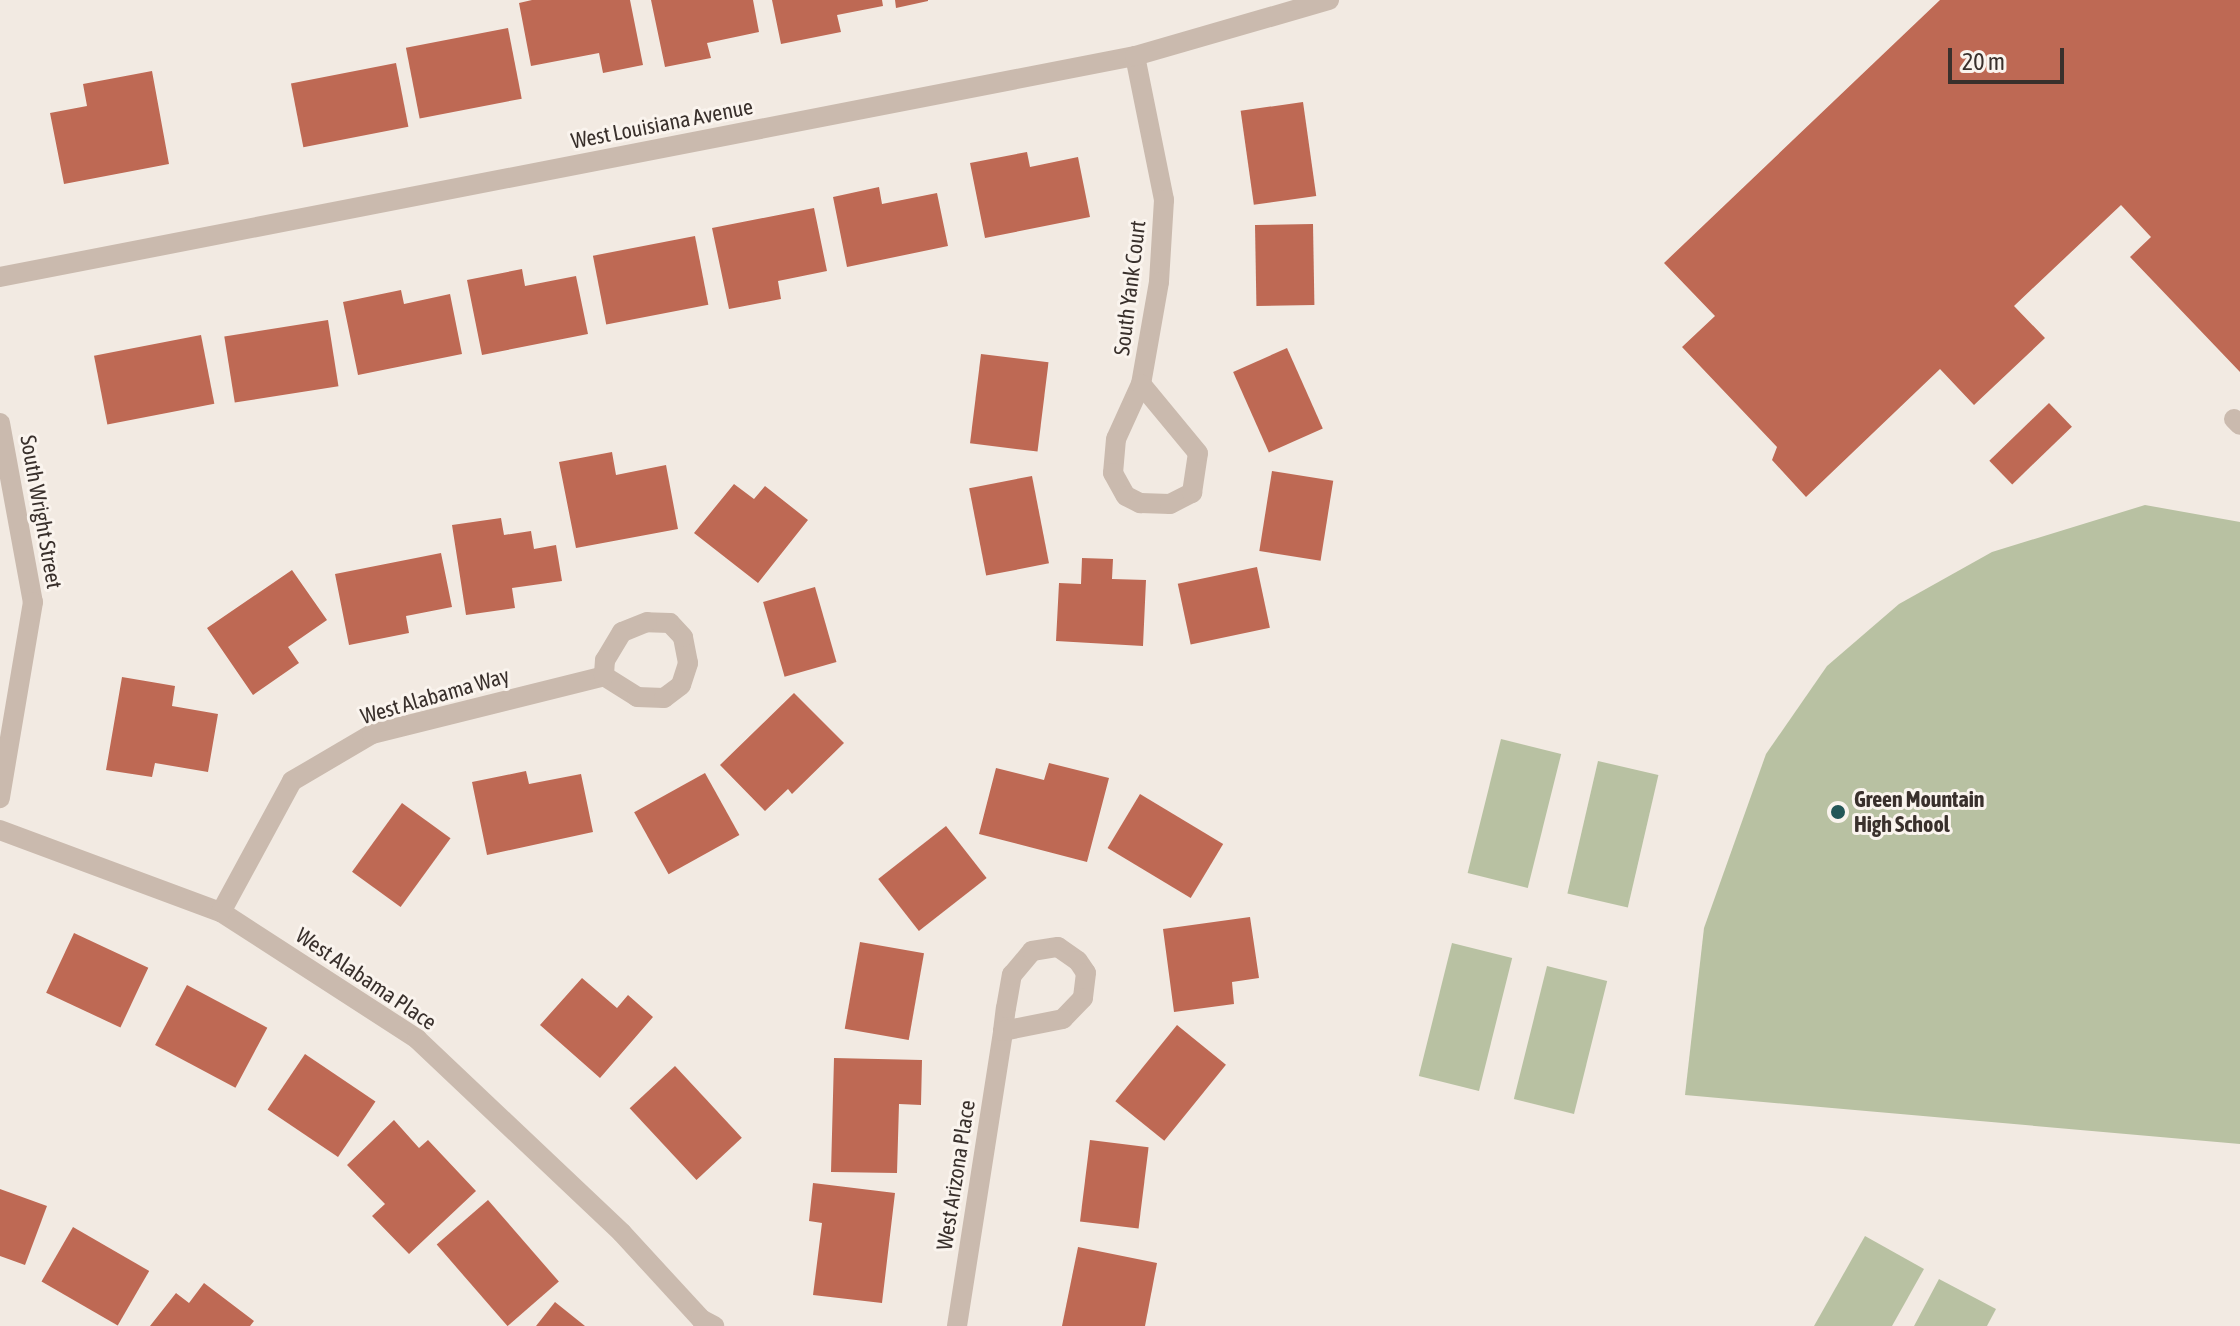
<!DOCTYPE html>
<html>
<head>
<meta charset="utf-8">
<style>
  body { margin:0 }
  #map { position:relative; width:2240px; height:1326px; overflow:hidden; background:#f2eae2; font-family:"Asap Condensed",sans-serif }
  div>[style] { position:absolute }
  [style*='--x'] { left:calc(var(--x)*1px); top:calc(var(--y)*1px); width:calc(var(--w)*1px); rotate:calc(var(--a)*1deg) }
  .green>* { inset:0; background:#b8c1a2; transform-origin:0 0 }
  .building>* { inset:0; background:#be6954; transform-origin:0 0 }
  .service>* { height:20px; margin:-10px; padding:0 10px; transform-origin:10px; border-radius:10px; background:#cabaae }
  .minor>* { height:20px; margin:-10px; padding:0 10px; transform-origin:10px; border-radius:10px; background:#cabaae }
  .tertiary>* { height:20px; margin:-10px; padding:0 10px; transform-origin:10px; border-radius:10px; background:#cabaae }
  .dots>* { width:22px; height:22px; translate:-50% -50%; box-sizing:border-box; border:4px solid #faf4ee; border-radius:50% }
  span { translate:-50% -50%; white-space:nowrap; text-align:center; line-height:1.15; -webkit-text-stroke:6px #faf4ee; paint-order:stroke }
  .street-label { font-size:22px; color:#39302c }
  .poi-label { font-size:22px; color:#39302c; font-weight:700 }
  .left { translate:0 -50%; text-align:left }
  .scale { position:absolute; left:1948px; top:48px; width:116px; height:36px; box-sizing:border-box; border:4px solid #39302c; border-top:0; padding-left:10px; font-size:24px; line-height:28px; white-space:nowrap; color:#39302c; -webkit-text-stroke:6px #faf4ee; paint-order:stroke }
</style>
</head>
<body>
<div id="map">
  <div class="green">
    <i style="clip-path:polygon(2145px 505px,2240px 522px,2240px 1144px,1685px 1095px,1704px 928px,1766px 754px,1827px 666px,1899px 604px,1992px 552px)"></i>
    <i style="left:1501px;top:739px;width:62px;height:138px;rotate:14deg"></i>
    <i style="left:1598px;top:761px;width:62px;height:136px;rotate:13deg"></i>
    <i style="left:1452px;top:943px;width:62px;height:137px;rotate:14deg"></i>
    <i style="left:1547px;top:966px;width:62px;height:137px;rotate:14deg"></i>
    <i style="clip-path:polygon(1865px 1236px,1924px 1269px,1892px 1326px,1814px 1326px)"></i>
    <i style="clip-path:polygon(1939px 1279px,1996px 1309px,1987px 1326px,1914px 1326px)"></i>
  </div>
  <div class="building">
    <i style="clip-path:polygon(532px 0,630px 0,643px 65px,603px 73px,599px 53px,531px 66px,519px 3px)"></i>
    <i style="clip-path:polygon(651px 0,753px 0,759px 32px,707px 43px,711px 58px,665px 67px)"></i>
    <i style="clip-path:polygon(772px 0,882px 0,883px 6px,837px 15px,841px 32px,781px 44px)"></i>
    <i style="clip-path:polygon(895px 0,928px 0,928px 1px,896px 8px)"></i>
    <i style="clip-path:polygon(1940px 0,2240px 0,2240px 372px,2130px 257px,2151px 237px,2121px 205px,2014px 306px,2045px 338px,1974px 405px,1940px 369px,1806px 497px,1772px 460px,1777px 447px,1682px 347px,1715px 316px,1664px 263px)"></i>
    <i style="left:508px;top:28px;width:72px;height:104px;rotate:79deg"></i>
    <i style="left:396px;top:63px;width:65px;height:107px;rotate:79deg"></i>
    <i style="clip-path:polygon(152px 71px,169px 164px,64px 184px,50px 113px,87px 106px,83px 84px)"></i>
    <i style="left:1303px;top:102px;width:95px;height:63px;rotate:82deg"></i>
    <i style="clip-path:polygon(1027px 152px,1030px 167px,1078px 157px,1090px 217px,985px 238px,970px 163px)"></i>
    <i style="clip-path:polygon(879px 187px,882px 204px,937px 193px,948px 246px,847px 267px,833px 197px)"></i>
    <i style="clip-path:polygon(814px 208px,827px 271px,778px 281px,781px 299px,729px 309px,712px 228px)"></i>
    <i style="left:1313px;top:224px;width:81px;height:58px;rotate:89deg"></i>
    <i style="left:695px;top:236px;width:70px;height:104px;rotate:79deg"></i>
    <i style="clip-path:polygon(522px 269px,525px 286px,576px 276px,588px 334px,482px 355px,467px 280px)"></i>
    <i style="clip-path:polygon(401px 290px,404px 304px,450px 294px,462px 354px,358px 375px,343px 302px)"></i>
    <i style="left:328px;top:320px;width:67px;height:105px;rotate:81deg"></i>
    <i style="left:201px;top:335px;width:70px;height:109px;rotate:79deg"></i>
    <i style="left:1287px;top:348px;width:88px;height:59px;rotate:66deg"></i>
    <i style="left:981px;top:354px;width:68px;height:90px;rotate:7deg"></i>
    <i style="left:2049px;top:403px;width:33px;height:83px;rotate:46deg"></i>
    <i style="clip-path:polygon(612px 452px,616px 475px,666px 465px,678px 529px,576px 548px,559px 462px)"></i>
    <i style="left:1272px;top:471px;width:62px;height:81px;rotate:9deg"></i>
    <i style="left:1032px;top:476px;width:89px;height:64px;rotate:79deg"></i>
    <i style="clip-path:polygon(734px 484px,754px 499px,765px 486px,808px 520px,758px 583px,694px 533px)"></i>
    <i style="clip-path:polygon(501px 518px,504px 535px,531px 531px,534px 549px,556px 545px,562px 581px,512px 588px,515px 608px,466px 615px,452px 525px)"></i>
    <i style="clip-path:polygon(441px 553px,452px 607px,406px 616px,409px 633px,349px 645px,335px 574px)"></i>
    <i style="clip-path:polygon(1082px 558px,1113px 559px,1112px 579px,1146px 580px,1143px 646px,1056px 641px,1059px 583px,1081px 584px)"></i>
    <i style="left:1257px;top:567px;width:62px;height:81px;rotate:78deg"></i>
    <i style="clip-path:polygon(292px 570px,327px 620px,288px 647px,299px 663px,253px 695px,207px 628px)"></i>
    <i style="left:815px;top:587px;width:78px;height:54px;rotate:74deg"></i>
    <i style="clip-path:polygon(122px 677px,175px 686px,172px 706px,218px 714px,208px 772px,155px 763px,152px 777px,106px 770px)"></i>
    <i style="clip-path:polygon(794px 693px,844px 743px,792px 794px,788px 789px,765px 811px,720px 765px)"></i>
    <i style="clip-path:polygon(1049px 763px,1109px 778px,1087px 862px,979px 834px,996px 768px,1044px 780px)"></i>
    <i style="clip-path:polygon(526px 771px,529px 784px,581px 774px,593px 832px,487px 855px,472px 782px)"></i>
    <i style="left:705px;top:773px;width:71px;height:81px;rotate:61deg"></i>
    <i style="left:1140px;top:794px;width:97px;height:63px;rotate:31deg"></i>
    <i style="left:402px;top:803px;width:60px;height:85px;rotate:36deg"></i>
    <i style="left:946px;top:826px;width:66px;height:86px;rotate:52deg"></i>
    <i style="clip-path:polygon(1250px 917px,1259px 978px,1232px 982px,1234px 1004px,1174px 1012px,1163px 929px)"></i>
    <i style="left:74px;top:933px;width:82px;height:66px;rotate:25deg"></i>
    <i style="left:860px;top:942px;width:65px;height:88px;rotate:10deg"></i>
    <i style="clip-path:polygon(582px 978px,617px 1008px,628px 995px,653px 1017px,600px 1078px,540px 1025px)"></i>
    <i style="left:187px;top:985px;width:91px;height:68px;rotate:28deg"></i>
    <i style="left:1177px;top:1025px;width:63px;height:98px;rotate:39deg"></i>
    <i style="left:305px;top:1054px;width:85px;height:67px;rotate:34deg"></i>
    <i style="clip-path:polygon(834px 1058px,922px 1060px,921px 1105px,899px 1104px,897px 1173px,831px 1172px)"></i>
    <i style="left:675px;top:1066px;width:98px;height:62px;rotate:47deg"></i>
    <i style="clip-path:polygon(394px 1120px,419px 1148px,428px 1140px,476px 1191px,409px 1254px,372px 1216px,385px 1204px,347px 1165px)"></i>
    <i style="left:1090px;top:1140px;width:59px;height:82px;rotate:7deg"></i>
    <i style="clip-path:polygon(813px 1183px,895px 1193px,882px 1303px,813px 1295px,822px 1223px,809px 1221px)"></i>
    <i style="clip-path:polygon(0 1189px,47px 1206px,25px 1265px,0 1256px)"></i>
    <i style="left:488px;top:1200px;width:108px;height:68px;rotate:49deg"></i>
    <i style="left:73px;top:1227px;width:88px;height:63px;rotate:30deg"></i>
    <i style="clip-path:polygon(1078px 1247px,1157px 1263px,1145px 1326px,1062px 1326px)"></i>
    <i style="clip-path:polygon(204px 1283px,254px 1321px,250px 1326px,150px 1326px,176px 1293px,189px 1303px)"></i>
    <i style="clip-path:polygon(555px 1302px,585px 1326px,536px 1326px)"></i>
  </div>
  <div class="service">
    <i style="--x:2234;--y:419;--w:8;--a:45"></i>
  </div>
  <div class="minor">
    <i style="--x:1135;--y:56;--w:147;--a:78.6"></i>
    <i style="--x:1164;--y:200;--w:82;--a:93.5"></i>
    <i style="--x:1159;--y:282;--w:104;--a:100"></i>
    <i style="--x:1141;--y:384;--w:60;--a:114.4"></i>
    <i style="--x:1116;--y:439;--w:34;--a:95"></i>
    <i style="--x:1113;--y:473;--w:26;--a:61"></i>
    <i style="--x:1126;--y:496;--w:16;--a:27"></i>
    <i style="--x:1140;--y:503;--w:30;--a:2"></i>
    <i style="--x:1170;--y:504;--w:25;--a:-27"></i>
    <i style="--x:1192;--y:493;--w:40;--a:-81.5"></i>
    <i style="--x:1198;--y:453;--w:89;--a:-129.6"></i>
    <i style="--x:0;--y:277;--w:1156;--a:-11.02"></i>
    <i style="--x:1135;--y:56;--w:202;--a:-16.1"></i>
    <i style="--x:0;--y:830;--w:236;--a:20.4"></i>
    <i style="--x:221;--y:912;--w:234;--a:32.9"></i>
    <i style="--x:417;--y:1039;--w:282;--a:43.4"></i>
    <i style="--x:622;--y:1233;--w:117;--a:47.4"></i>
    <i style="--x:701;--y:1319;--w:15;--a:28"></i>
    <i style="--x:221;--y:912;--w:149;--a:-61.5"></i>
    <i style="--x:292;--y:781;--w:93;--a:-30.4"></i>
    <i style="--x:372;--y:734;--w:239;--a:-14"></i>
    <i style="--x:604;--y:676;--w:39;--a:32"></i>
    <i style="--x:637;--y:697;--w:27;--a:2"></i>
    <i style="--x:664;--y:698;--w:21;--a:-37"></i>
    <i style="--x:681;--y:685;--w:23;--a:-72"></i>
    <i style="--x:688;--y:663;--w:26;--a:-101"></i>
    <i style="--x:683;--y:637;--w:19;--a:-133"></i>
    <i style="--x:670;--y:623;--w:23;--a:-178"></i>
    <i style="--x:647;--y:622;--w:27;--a:158"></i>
    <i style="--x:622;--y:632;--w:33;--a:121"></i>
    <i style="--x:605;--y:660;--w:16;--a:94"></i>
    <i style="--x:957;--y:1326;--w:299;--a:-81.1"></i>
    <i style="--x:1003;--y:1031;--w:23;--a:-83"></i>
    <i style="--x:1006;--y:1008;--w:34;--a:-80"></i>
    <i style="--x:1012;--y:975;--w:31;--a:-50"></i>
    <i style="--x:1032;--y:951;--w:26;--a:-9"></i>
    <i style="--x:1058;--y:947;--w:24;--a:35"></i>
    <i style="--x:1078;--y:961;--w:14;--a:56"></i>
    <i style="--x:1086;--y:973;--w:25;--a:97"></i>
    <i style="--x:1083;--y:998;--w:29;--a:134"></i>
    <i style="--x:1063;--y:1019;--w:61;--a:168.7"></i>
  </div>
  <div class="tertiary">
    <i style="--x:0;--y:423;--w:182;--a:79.6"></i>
    <i style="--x:33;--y:602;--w:199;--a:99.6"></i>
  </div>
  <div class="dots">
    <i style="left:1838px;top:812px;background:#245758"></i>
  </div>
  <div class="street-label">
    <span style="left:662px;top:124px;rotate:-11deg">West Louisiana Avenue</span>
    <span style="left:1130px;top:288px;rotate:-83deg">South Yank Court</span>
    <span style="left:41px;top:512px;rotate:80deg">South Wright Street</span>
    <span style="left:435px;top:696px;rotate:-16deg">West Alabama Way</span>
    <span style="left:366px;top:979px;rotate:34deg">West Alabama Place</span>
    <span style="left:956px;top:1175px;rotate:-81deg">West Arizona Place</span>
  </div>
  <div class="poi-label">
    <span class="left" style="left:1854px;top:812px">Green Mountain<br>High School</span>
  </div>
  <div class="scale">20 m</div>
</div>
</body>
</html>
